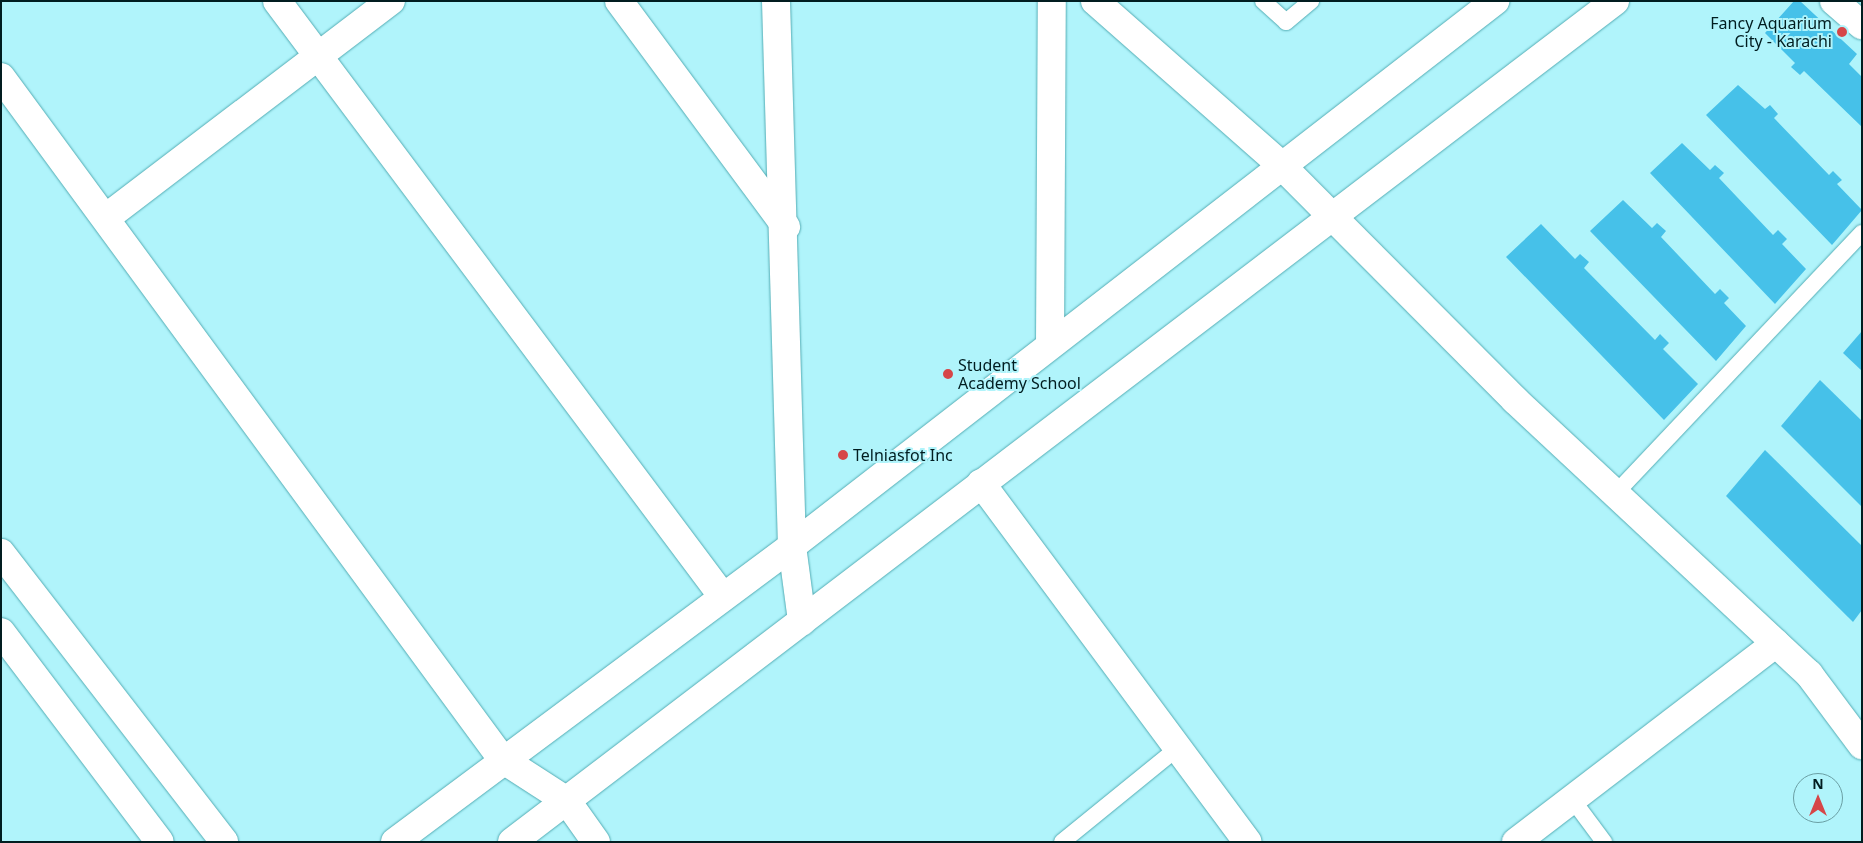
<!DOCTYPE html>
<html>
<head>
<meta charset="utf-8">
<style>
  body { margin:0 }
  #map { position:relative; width:1863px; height:843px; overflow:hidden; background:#b0f4fb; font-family:"Noto Sans",sans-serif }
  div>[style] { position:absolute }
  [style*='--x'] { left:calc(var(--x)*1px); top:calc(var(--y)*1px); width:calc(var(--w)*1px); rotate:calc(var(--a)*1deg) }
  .building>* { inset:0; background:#46c1e9 }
  .roads { filter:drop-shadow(0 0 1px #53acb4) drop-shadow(0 0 1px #53acb4) }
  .service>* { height:16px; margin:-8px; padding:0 8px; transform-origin:8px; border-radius:8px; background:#fff }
  .minor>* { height:28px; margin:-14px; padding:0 14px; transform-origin:14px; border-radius:14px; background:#fff }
  .dots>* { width:14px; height:14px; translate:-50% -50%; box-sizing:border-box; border:2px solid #b0f4fb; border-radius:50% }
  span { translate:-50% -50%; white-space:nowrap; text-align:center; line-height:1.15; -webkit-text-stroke:4px #b0f4fb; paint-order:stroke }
  .poi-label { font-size:16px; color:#011d20 }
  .right { translate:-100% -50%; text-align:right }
  .left { translate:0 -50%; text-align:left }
  .frame { position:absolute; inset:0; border:2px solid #011d20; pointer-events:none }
  .north { position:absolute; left:1793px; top:773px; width:50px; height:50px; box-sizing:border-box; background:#b0f4fb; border:1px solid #6a9ea3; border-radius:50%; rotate:0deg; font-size:14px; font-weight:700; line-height:20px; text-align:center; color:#011d20 }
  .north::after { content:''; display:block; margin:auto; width:18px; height:22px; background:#d64648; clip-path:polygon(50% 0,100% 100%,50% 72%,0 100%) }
</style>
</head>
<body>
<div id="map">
  <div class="building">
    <i style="clip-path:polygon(1794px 1px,1800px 1px,1857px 54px,1849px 64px,1862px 77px,1862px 127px,1804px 71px,1800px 75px,1791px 67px,1795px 63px,1765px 33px)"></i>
    <i style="clip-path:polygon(1738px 85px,1765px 109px,1770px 105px,1778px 114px,1774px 118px,1829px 175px,1833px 171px,1842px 180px,1837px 184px,1862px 210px,1832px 245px,1706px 115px)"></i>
    <i style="clip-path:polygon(1682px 143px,1710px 170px,1715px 165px,1724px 173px,1719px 178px,1773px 235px,1778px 230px,1787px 239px,1782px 244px,1806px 269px,1775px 304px,1650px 173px)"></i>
    <i style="clip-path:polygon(1623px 200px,1652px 228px,1657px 223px,1666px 231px,1661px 237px,1715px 294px,1720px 289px,1729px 298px,1724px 303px,1746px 326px,1716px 361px,1590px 231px)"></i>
    <i style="clip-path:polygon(1541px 224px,1575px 259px,1580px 254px,1589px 262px,1584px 268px,1655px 340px,1660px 334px,1669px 343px,1663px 349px,1698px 384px,1664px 420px,1506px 257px)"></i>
    <i style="clip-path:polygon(1862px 331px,1862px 371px,1843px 353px)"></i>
    <i style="clip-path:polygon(1820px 380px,1862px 421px,1862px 507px,1781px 426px)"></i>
    <i style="clip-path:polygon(1765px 450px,1862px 546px,1862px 610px,1853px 622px,1726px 496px)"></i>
  </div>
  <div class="roads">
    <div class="service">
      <i style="--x:1263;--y:1;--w:31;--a:42"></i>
      <i style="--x:1286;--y:22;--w:33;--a:-40"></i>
      <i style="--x:1616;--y:493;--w:358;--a:-46.6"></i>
      <i style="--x:1572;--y:799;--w:54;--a:53.3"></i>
      <i style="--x:1062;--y:842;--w:152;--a:-39.1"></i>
    </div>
    <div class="minor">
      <i style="--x:277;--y:1;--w:744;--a:53.19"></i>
      <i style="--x:619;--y:1;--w:281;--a:53.5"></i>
      <i style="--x:776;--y:1;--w:545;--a:88.32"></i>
      <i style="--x:792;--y:546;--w:76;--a:82.4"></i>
      <i style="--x:1095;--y:1;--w:247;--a:41.4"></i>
      <i style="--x:1280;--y:164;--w:333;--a:45.1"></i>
      <i style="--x:1515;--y:400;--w:402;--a:43"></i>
      <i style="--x:1809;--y:674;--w:89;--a:53.3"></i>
      <i style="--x:1834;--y:1;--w:37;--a:41"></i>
      <i style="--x:1;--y:77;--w:846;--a:53.7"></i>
      <i style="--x:502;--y:759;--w:77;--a:32.9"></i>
      <i style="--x:567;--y:801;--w:50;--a:54.7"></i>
      <i style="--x:107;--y:217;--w:357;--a:-37.3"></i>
      <i style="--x:1050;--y:344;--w:343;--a:-89.7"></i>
      <i style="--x:981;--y:483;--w:447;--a:53.4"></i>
      <i style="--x:1;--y:553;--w:365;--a:52.3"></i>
      <i style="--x:1;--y:632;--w:263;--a:52.9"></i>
      <i style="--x:395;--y:842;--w:495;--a:-36.7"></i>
      <i style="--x:792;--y:546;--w:890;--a:-37.78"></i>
      <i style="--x:512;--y:842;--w:1387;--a:-37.32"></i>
      <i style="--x:1516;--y:842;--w:327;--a:-37.4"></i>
    </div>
  </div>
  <div class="dots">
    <i style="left:1842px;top:32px;background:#d64648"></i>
    <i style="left:948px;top:374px;background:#d64648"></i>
    <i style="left:843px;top:455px;background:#d64648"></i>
  </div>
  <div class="poi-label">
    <span class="right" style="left:1832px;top:32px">Fancy Aquarium<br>City - Karachi</span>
    <span class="left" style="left:958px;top:374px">Student<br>Academy School</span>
    <span class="left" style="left:853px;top:455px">Telniasfot Inc</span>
  </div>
  <div class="frame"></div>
  <div class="north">N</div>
</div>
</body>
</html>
